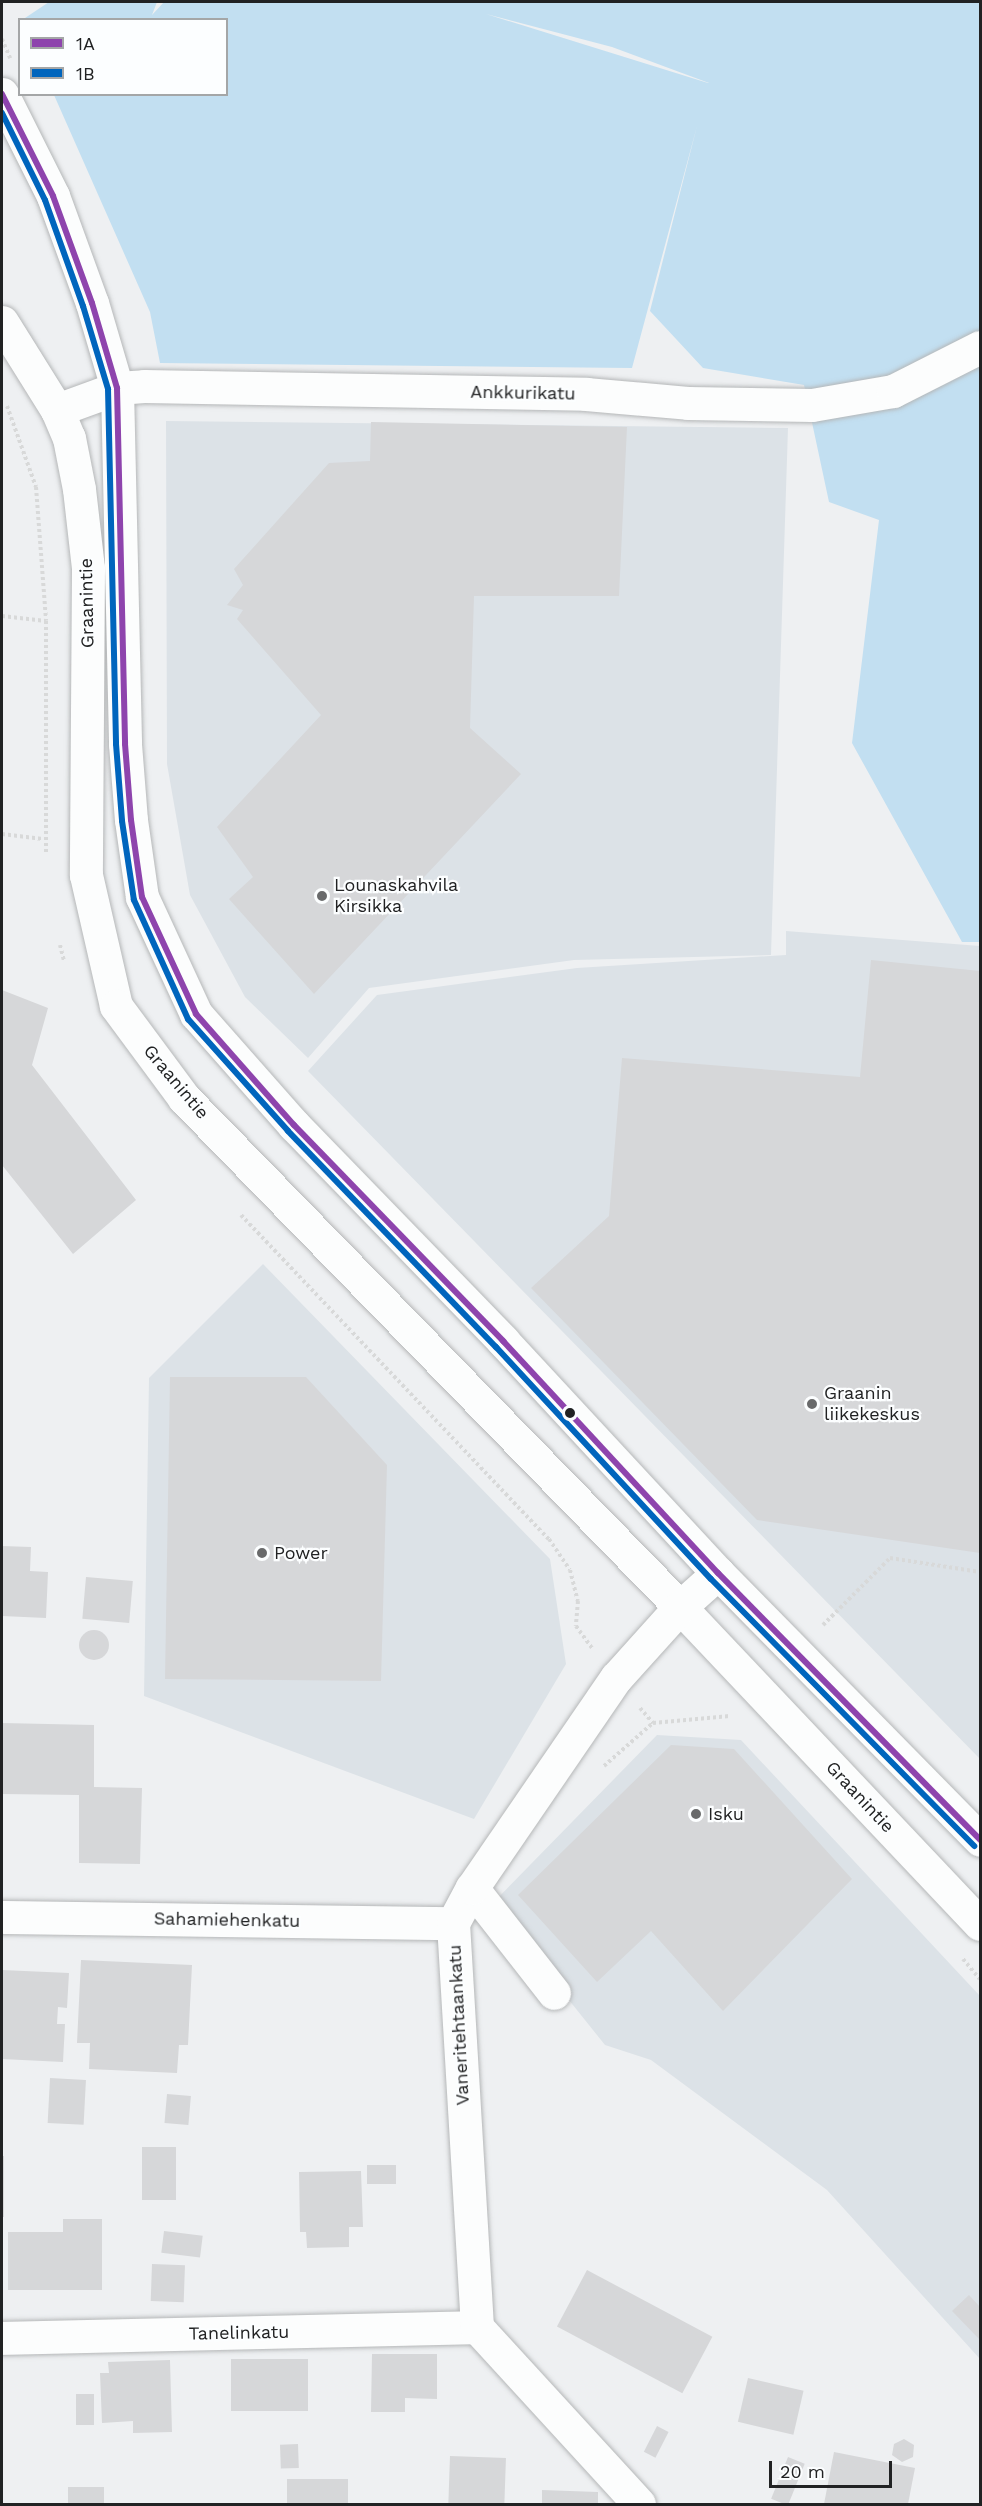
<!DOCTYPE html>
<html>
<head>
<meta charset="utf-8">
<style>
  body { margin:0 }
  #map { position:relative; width:982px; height:2506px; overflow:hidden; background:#eef0f2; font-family:"Work Sans",sans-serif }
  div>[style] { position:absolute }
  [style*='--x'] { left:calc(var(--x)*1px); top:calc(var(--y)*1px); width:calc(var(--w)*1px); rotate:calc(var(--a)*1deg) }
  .built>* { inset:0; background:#dce2e7 }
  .green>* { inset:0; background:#c2dff1 }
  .building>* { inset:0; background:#d6d7d9; transform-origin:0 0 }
  .round { border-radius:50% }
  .path>* { height:4px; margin-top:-2px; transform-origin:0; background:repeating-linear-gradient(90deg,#d8d9d9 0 3px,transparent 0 6px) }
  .roads { filter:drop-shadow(0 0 2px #b5b7b8) drop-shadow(0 0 2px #b5b7b8) }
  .minor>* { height:33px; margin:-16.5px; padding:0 16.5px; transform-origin:16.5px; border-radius:16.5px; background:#fcfdfd }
  .bus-1>* { height:6px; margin:-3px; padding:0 3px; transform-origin:3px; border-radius:3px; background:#8e44ad }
  .bus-2>* { height:6px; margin:-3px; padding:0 3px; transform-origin:3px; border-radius:3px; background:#0065bd }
  .dots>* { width:16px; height:16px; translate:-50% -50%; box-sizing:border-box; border:3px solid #fcfeff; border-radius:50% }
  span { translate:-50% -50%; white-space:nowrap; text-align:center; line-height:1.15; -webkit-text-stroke:4.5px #fcfeff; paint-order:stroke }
  .street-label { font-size:18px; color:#212223 }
  .poi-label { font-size:18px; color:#212223 }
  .left { translate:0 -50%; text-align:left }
  .frame { position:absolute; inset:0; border:3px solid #212223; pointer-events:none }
  .legend { position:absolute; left:18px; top:18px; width:210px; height:78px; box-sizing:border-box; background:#fcfeff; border:2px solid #a4a6a7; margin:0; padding:8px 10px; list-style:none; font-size:18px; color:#212223 }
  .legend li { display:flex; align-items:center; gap:12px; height:30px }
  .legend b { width:30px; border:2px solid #a4a6a7 }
  .scale { position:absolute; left:769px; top:2461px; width:123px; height:27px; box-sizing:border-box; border:3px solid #212223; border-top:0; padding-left:8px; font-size:18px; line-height:21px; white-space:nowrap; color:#212223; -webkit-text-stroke:4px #fcfeff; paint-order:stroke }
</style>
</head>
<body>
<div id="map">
  <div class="built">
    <i style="clip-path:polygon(166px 421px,788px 428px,771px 955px,574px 960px,369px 988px,308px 1058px,245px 997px,190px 895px,167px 764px)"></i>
    <i style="clip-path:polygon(786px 931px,980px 946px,980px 1759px,308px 1071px,377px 995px,577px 968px,786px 955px)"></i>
    <i style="clip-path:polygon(263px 1264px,550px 1559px,566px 1664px,474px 1819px,144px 1696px,149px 1378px)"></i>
    <i style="clip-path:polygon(657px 1735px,741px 1740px,980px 1996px,980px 2359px,827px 2190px,651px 2060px,605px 2045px,492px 1904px)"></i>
  </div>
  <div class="green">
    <i style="clip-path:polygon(evenodd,49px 2px,157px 2px,152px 15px,164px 2px,980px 2px,980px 942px,962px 942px,852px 743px,879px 520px,829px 502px,804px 385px,703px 368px,650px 311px,697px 126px,632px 368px,160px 363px,150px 312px,54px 95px,226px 94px,226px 20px,22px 20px,49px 2px,486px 14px,612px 47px,709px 83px,708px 83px,486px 14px)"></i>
  </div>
  <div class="building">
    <i style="clip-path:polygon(371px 422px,627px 427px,619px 596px,474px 596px,470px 728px,521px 774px,314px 994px,229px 899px,253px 877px,217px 827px,321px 715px,237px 619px,243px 610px,227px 605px,243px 585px,234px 569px,329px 463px,370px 461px)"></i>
    <i style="clip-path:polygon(871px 960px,980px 971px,980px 1553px,757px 1520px,531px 1288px,609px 1216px,622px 1058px,860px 1077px)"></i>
    <i style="clip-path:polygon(2px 990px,48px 1008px,32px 1065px,136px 1200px,73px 1254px,2px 1165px)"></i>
    <i style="clip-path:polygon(170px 1377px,306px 1377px,387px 1465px,381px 1681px,165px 1679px)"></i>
    <i style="clip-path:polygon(2px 1546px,31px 1547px,30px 1571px,48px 1572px,46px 1618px,2px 1616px)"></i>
    <i style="left:86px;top:1577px;width:47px;height:42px;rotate:5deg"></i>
    <i class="round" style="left:79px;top:1630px;width:30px;height:30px"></i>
    <i style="clip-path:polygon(2px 1723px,94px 1725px,94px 1787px,142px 1788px,140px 1864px,79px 1863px,79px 1795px,2px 1794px)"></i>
    <i style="clip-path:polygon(671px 1745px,734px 1749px,852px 1879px,723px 2011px,651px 1931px,597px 1982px,518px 1895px)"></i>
    <i style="clip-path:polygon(81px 1960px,192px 1965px,188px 2045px,179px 2045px,177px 2073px,89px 2069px,90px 2043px,77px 2043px)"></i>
    <i style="clip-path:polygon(2px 1970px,69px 1973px,67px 2008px,58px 2007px,57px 2024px,65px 2024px,63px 2062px,2px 2059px)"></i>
    <i style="left:50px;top:2078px;width:36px;height:45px;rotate:3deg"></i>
    <i style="left:167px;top:2094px;width:24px;height:29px;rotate:5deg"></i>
    <i style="left:142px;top:2147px;width:34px;height:53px"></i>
    <i style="left:2px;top:2156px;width:2px;height:61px"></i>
    <i style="left:367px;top:2165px;width:29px;height:19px"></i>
    <i style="clip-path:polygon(361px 2171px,363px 2227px,349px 2227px,349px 2247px,307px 2248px,306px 2232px,300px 2232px,299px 2172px)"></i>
    <i style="clip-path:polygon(63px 2219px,102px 2219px,102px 2290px,8px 2290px,8px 2232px,63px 2232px)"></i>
    <i style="left:164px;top:2231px;width:39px;height:22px;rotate:7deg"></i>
    <i style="left:152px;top:2264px;width:33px;height:37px;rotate:2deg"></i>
    <i style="left:587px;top:2270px;width:142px;height:64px;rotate:28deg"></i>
    <i style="clip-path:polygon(969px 2295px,980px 2307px,980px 2340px,952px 2311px)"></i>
    <i style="clip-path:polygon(372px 2354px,437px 2354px,437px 2399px,405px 2398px,405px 2412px,371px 2412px)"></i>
    <i style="left:231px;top:2359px;width:77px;height:52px"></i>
    <i style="clip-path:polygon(170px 2360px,172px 2432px,133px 2433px,133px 2421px,102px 2423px,100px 2373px,109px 2373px,108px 2362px)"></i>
    <i style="left:748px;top:2378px;width:57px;height:45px;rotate:13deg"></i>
    <i style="left:76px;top:2394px;width:18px;height:31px"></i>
    <i style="left:657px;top:2426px;width:13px;height:29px;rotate:27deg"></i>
    <i style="clip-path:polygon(904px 2439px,914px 2445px,913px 2457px,902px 2462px,892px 2455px,894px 2444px)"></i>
    <i style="left:298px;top:2444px;width:24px;height:18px;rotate:88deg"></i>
    <i style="clip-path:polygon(834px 2452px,915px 2468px,908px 2504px,824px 2504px)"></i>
    <i style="left:450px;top:2456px;width:56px;height:48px;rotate:2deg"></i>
    <i style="left:788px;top:2457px;width:18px;height:45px;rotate:22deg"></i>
    <i style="left:287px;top:2479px;width:61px;height:25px"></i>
    <i style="left:68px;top:2487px;width:36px;height:17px"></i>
    <i style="clip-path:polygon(542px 2490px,598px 2492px,598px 2504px,542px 2504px)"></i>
  </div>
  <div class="path">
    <i style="--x:2;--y:39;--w:21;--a:67"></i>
    <i style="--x:7;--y:406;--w:86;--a:70.3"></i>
    <i style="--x:36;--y:487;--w:134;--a:85.7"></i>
    <i style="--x:46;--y:621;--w:234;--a:90"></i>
    <i style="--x:2;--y:616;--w:44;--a:6.5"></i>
    <i style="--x:2;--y:834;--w:41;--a:7"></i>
    <i style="--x:60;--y:945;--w:16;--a:76"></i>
    <i style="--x:241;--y:1215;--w:447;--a:46.5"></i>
    <i style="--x:549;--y:1539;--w:37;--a:56"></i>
    <i style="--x:570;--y:1570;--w:32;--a:76"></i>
    <i style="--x:578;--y:1601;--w:25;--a:95"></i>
    <i style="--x:576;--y:1626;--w:27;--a:54"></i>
    <i style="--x:823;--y:1625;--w:95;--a:-45"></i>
    <i style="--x:890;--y:1558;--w:91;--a:8.8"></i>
    <i style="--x:640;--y:1708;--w:20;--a:49"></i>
    <i style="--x:653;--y:1723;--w:77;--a:-5.2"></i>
    <i style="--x:604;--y:1766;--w:65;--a:-41.3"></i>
    <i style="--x:963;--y:1959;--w:26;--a:50"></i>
  </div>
  <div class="roads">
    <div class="minor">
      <i style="--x:2;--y:94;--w:114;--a:63.4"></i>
      <i style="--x:53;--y:196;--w:114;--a:70"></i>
      <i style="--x:92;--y:303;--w:89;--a:73.6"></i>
      <i style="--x:117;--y:388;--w:356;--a:88.7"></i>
      <i style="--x:125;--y:744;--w:76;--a:85.5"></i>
      <i style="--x:131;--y:820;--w:78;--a:81.9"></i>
      <i style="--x:142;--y:897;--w:129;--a:65.2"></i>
      <i style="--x:196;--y:1014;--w:148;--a:48.6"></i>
      <i style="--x:294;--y:1125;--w:301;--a:45.9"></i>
      <i style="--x:503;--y:1341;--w:316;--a:47.2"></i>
      <i style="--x:718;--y:1573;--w:374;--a:45.5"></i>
      <i style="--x:2;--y:322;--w:104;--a:58"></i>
      <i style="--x:57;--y:410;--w:30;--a:67"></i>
      <i style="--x:69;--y:438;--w:52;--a:78.9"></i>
      <i style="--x:79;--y:489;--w:80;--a:83.5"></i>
      <i style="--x:88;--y:568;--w:307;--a:90.4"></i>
      <i style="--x:86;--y:875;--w:134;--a:77.1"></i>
      <i style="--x:116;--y:1006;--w:114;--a:53.5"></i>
      <i style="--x:184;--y:1098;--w:711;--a:45.74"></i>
      <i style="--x:680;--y:1607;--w:436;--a:46.6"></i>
      <i style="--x:57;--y:410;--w:64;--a:-20.1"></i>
      <i style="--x:117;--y:388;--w:27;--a:-4"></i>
      <i style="--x:144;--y:386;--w:442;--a:1"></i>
      <i style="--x:586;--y:394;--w:102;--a:5"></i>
      <i style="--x:688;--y:403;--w:124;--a:0.9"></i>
      <i style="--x:812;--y:405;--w:82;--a:-9.8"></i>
      <i style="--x:893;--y:391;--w:97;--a:-26.8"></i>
      <i style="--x:472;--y:1888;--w:133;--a:52"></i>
      <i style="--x:2;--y:1917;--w:451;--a:0.8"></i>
      <i style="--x:2;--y:2338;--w:475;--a:-1.3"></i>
      <i style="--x:639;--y:2504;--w:240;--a:-132.5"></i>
      <i style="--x:477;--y:2327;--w:405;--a:-93.4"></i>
      <i style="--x:453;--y:1923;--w:40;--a:-62"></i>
      <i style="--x:472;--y:1888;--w:255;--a:-55.6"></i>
      <i style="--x:616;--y:1678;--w:96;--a:-48"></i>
      <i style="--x:680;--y:1607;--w:51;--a:-41.8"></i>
    </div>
  </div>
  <div class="bus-1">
    <i style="--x:2;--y:94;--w:114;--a:63.4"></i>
    <i style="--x:53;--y:196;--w:114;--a:70"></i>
    <i style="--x:92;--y:303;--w:89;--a:73.6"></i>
    <i style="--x:117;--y:388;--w:356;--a:88.7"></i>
    <i style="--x:125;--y:744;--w:76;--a:85.5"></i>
    <i style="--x:131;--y:820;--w:78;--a:81.9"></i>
    <i style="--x:142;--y:897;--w:129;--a:65.2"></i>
    <i style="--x:196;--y:1014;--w:148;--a:48.6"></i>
    <i style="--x:294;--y:1125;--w:301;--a:45.9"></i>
    <i style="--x:503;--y:1341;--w:316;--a:47.2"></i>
    <i style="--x:718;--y:1573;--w:374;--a:45.5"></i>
  </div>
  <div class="bus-2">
    <i style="--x:2;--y:113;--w:97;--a:63.7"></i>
    <i style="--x:45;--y:200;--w:113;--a:70.3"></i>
    <i style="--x:83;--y:306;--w:87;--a:73.2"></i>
    <i style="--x:108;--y:389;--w:355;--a:88.7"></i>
    <i style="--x:116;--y:744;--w:77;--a:85.5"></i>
    <i style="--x:122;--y:821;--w:80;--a:81.4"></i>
    <i style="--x:134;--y:900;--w:131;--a:65.6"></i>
    <i style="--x:188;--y:1019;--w:150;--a:48.2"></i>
    <i style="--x:288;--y:1131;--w:300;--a:46.1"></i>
    <i style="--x:496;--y:1347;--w:316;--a:47.2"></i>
    <i style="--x:711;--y:1579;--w:375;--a:45.4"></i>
  </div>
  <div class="dots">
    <i style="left:322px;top:896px;background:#696a6b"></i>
    <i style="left:812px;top:1404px;background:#696a6b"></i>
    <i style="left:570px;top:1413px;background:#212223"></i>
    <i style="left:262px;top:1553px;background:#696a6b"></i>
    <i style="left:696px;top:1814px;background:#696a6b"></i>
  </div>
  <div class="street-label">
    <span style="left:523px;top:393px;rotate:1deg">Ankkurikatu</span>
    <span style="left:87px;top:603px;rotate:-91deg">Graanintie</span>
    <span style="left:176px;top:1082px;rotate:50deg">Graanintie</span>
    <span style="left:860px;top:1797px;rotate:47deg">Graanintie</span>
    <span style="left:227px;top:1920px;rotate:1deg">Sahamiehenkatu</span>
    <span style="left:459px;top:2025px;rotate:-93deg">Vaneritehtaankatu</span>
    <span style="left:239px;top:2333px;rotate:-1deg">Tanelinkatu</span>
  </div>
  <div class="poi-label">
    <span class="left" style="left:334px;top:896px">Lounaskahvila<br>Kirsikka</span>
    <span class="left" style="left:824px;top:1404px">Graanin<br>liikekeskus</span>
    <span class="left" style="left:274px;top:1553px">Power</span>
    <span class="left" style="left:708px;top:1814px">Isku</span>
  </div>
  <div class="frame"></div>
  <ul class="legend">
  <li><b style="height:8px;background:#8e44ad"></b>1A</li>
  <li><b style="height:8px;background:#0065bd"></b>1B</li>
  </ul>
  <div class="scale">20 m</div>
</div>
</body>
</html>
